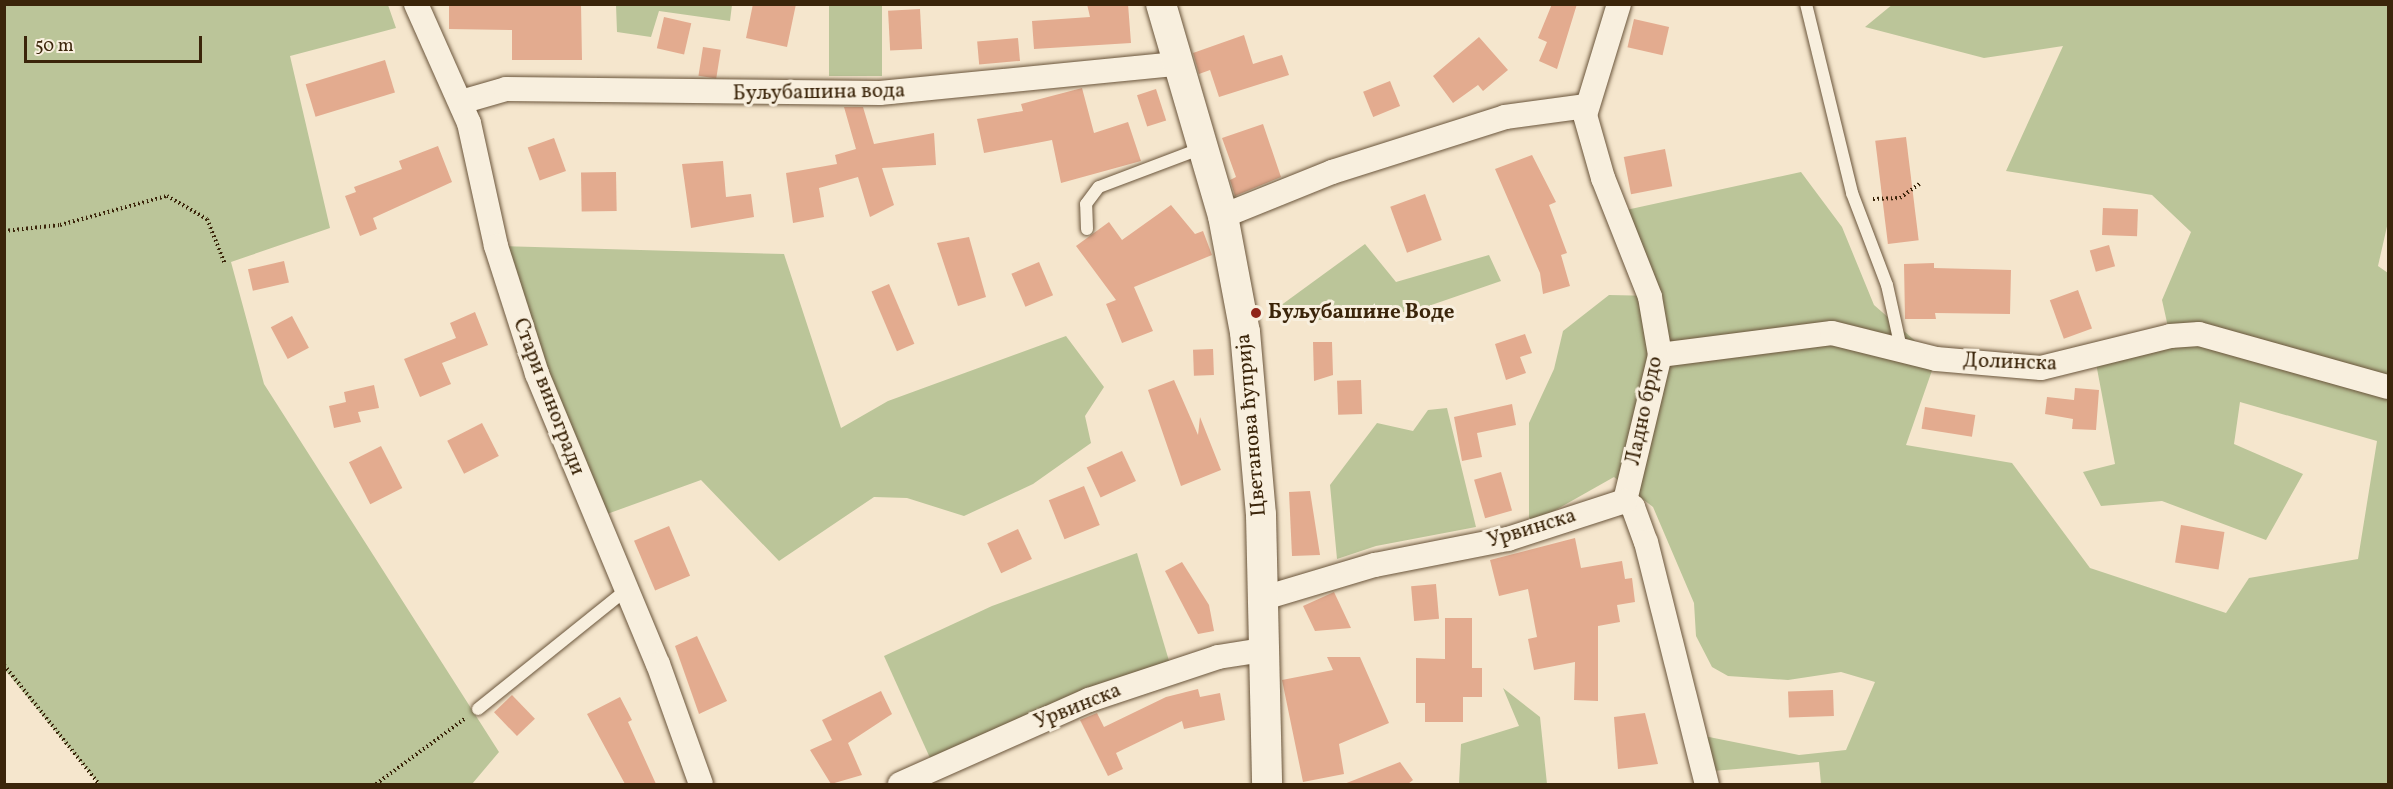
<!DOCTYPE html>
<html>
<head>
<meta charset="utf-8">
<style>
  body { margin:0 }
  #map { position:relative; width:2393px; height:789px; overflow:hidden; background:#f5e6cd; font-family:Vollkorn,serif }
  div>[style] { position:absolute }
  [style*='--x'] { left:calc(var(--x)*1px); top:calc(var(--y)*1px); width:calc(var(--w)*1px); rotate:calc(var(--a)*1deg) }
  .green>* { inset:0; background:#bbc599; transform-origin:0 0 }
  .building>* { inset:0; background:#e3ab8f; transform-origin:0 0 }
  .path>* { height:4px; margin-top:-2px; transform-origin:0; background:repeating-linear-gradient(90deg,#3b250a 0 1.5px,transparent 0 4.5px) }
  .roads { filter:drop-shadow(0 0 2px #6a553b) drop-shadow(0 0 2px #6a553b) }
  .service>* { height:12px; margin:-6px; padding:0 6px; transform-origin:6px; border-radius:6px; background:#f8efde }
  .minor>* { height:24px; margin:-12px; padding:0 12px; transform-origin:12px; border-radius:12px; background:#f8efde }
  .tertiary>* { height:30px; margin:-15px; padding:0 15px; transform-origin:15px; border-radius:15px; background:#f8efde }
  .dots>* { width:16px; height:16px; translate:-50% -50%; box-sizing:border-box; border:3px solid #f8efde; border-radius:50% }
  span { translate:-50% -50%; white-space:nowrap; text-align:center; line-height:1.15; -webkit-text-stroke:6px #f8efde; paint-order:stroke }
  .street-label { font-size:21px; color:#3b250a }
  .poi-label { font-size:21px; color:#3b250a; font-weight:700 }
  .left { translate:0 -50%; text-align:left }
  .frame { position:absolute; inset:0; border:6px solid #3b250a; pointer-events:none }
  .scale { position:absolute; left:24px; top:36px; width:178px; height:27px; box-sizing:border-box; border:3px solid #3b250a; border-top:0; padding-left:8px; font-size:18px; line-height:21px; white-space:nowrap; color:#3b250a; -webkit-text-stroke:4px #f8efde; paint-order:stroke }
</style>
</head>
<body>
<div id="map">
  <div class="green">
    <i style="clip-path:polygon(1893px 4px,2388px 5px,2388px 222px,2378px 266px,2388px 273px,2388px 784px,1821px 784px,1819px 762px,1713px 771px,1704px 736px,1799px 755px,1846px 750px,1875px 682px,1841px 672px,1788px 680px,1728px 676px,1712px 667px,1696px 636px,1694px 603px,1653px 507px,1614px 477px,1529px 525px,1529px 423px,1554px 369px,1563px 331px,1609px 295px,1656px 296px,1626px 210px,1801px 172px,1842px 227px,1874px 305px,1936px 359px,1906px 445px,2012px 463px,2090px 568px,2226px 613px,2249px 578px,2358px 559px,2377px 441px,2240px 402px,2234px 444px,2303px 474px,2266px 540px,2162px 501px,2101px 506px,2083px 472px,2115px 464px,2095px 358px,2170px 336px,2162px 300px,2191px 232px,2152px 195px,2006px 171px,2063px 46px,1984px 58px,1865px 27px)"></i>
    <i style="clip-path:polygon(5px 5px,388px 5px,396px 28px,290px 56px,330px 228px,231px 262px,264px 384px,499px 752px,472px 784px,99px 784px,5px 670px)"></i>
    <i style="clip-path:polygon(616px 5px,616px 4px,732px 5px,730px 21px,659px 11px,651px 37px,617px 32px)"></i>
    <i style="left:829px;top:5px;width:53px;height:71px"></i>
    <i style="clip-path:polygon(1365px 244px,1396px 282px,1489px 255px,1501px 281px,1414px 311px,1309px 321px,1280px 306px)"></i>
    <i style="clip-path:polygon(496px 246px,784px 254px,841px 428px,888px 401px,1066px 336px,1104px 387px,1085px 416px,1091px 443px,1033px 484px,964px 516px,907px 498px,874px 497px,779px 561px,701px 480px,596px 518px)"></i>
    <i style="clip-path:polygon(1447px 408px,1476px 527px,1376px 546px,1337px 559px,1330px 485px,1377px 423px,1413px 431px,1428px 410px)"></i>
    <i style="clip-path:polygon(1137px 553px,1172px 671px,935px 769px,884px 656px,992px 606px)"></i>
    <i style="clip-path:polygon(1503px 688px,1540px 717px,1547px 784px,1459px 784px,1461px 744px,1519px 726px)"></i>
  </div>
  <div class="building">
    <i style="clip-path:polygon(449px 4px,581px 4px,582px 60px,512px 60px,512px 30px,449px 29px)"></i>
    <i style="clip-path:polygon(753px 4px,796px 4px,787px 47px,746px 38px)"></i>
    <i style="clip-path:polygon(1087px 4px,1128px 4px,1131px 43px,1034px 49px,1032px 21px,1090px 17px)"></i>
    <i style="clip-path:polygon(1552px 4px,1577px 4px,1557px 69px,1539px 61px,1547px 42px,1538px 38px)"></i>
    <i style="left:920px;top:9px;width:40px;height:32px;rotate:87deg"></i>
    <i style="left:664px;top:17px;width:28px;height:32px;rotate:13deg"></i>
    <i style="left:1634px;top:19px;width:36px;height:29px;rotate:13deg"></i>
    <i style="clip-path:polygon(1244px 35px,1253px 64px,1282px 55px,1289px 75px,1219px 97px,1210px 70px,1199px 74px,1193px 53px)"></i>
    <i style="clip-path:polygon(1479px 37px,1508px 70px,1483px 91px,1478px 85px,1453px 103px,1433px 76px)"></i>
    <i style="left:1018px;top:38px;width:23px;height:41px;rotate:85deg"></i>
    <i style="left:703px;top:47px;width:18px;height:29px;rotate:9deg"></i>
    <i style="left:385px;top:60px;width:34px;height:83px;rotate:73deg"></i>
    <i style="left:1390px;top:81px;width:27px;height:29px;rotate:68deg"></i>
    <i style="clip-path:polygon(1082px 88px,1094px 133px,1128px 122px,1141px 161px,1061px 183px,1052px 140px,984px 153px,977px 119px,1023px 111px,1021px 104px)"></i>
    <i style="left:1156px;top:89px;width:33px;height:20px;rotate:72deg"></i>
    <i style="clip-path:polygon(844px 107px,863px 107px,874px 144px,934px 133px,936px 165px,882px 168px,894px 205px,870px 217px,858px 177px,819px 188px,824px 217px,793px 223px,786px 173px,837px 164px,835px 155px,856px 149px)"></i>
    <i style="clip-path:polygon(1263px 124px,1281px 177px,1235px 196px,1230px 180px,1236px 177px,1222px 138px)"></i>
    <i style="left:1906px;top:137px;width:104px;height:31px;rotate:83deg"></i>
    <i style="left:554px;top:138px;width:35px;height:28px;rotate:70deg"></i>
    <i style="clip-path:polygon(438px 146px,452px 182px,373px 218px,377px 229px,360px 236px,345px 196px,356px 192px,354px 187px,402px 169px,399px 161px)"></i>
    <i style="left:1665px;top:149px;width:38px;height:42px;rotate:79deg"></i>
    <i style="clip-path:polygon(1532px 155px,1556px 202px,1549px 205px,1567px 253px,1561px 255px,1570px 286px,1543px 294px,1540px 273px,1495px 169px)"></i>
    <i style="clip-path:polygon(723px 161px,726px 197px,751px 194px,754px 217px,691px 228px,682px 164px)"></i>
    <i style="left:616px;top:172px;width:39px;height:35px;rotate:89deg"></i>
    <i style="left:1425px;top:194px;width:49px;height:37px;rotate:70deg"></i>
    <i style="clip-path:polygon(1171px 205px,1195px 234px,1203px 231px,1212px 255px,1134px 287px,1153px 331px,1122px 343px,1106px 304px,1116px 300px,1076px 246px,1109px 222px,1122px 240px)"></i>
    <i style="left:2103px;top:208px;width:35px;height:27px;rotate:2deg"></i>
    <i style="clip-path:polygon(969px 237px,986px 297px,958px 306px,937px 243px)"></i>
    <i style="left:2109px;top:245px;width:22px;height:20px;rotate:74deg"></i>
    <i style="left:284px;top:261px;width:22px;height:37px;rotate:77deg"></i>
    <i style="left:1039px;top:262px;width:36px;height:30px;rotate:67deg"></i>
    <i style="clip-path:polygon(1934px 263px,1934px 268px,2011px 270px,2010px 314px,1935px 313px,1936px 319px,1905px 319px,1904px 264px)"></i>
    <i style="left:889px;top:284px;width:65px;height:19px;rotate:67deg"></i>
    <i style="left:2078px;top:290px;width:41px;height:30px;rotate:70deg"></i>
    <i style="clip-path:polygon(475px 312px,488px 345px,442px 363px,451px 384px,420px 397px,404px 359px,456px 338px,450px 323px)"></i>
    <i style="left:292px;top:316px;width:36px;height:24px;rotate:62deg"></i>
    <i style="clip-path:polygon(1525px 334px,1532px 353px,1520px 357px,1526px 373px,1506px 380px,1495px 344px)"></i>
    <i style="clip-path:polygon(1313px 342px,1332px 342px,1333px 375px,1314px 381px)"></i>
    <i style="left:1213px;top:349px;width:26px;height:20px;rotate:88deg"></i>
    <i style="clip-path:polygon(1174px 380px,1198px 435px,1200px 417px,1221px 470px,1181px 486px,1148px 390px)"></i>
    <i style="left:1361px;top:380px;width:34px;height:24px;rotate:88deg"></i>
    <i style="clip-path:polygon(374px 385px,379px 408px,358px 412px,361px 422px,334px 428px,329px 406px,346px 402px,344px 392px)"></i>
    <i style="clip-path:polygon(2075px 388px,2099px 390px,2096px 430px,2072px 429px,2073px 419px,2045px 414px,2047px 397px,2074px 400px)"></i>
    <i style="clip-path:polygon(1512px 404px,1516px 425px,1477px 433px,1482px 457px,1462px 461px,1454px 417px)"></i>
    <i style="left:1925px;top:407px;width:51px;height:22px;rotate:9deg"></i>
    <i style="left:482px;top:423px;width:37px;height:39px;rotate:63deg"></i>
    <i style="left:381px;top:446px;width:47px;height:36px;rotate:63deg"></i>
    <i style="left:1122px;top:451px;width:33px;height:39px;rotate:65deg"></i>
    <i style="left:1501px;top:472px;width:40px;height:28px;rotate:74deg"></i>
    <i style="left:1084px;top:486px;width:42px;height:38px;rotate:68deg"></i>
    <i style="clip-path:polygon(1310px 491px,1320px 555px,1292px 556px,1289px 492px)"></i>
    <i style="left:2181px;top:525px;width:44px;height:38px;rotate:9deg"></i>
    <i style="left:669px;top:526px;width:54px;height:38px;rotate:67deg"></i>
    <i style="left:1018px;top:529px;width:33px;height:34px;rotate:65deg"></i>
    <i style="clip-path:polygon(1575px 538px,1581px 568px,1622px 561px,1625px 579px,1632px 578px,1635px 602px,1617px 605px,1620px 622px,1598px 626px,1598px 701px,1574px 700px,1575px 662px,1534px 670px,1528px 639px,1537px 637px,1528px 589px,1499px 596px,1490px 560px)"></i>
    <i style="clip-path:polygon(1182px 562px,1209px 605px,1214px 631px,1198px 634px,1165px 571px)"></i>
    <i style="left:1436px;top:584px;width:35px;height:25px;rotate:85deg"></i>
    <i style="clip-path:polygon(1334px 592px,1351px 628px,1315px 631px,1303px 606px)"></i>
    <i style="clip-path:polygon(1445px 618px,1472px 618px,1472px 668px,1482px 668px,1482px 697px,1463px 697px,1463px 722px,1425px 722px,1425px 703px,1416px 703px,1416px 658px,1445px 659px)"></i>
    <i style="clip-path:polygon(697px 636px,727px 701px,699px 714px,675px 646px)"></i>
    <i style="clip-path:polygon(1327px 657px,1360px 657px,1389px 723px,1339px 744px,1344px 774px,1303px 782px,1282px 680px,1333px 670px)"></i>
    <i style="clip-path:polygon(1198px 689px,1200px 697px,1220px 693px,1225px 720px,1184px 729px,1182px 721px,1116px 753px,1123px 769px,1108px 776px,1080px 720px,1097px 713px,1104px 727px,1166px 697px)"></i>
    <i style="left:1833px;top:690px;width:26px;height:45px;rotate:88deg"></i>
    <i style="clip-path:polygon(881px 691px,892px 714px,848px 743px,862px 775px,831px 784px,810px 750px,832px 740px,822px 720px)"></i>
    <i style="left:512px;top:695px;width:33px;height:25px;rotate:46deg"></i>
    <i style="clip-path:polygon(620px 697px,632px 720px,628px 722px,656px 784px,625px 784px,587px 714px)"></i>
    <i style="clip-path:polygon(1645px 713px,1658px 764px,1618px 769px,1614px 717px)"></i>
    <i style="clip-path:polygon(1400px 762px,1413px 780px,1408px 784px,1344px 784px)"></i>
  </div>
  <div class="path">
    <i style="--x:1873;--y:199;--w:27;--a:-2"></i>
    <i style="--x:1900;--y:198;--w:26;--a:-36"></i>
    <i style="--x:4;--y:231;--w:56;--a:-6.1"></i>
    <i style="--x:60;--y:225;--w:111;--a:-15.2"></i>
    <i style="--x:167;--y:196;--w:46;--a:29.9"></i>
    <i style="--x:207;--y:219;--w:48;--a:68.2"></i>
    <i style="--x:4;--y:665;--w:152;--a:51.4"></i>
    <i style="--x:376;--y:784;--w:112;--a:-36.3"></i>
  </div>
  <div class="roads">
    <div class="service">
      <i style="--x:1806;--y:4;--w:195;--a:76.3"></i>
      <i style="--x:1852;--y:193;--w:98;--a:69.2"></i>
      <i style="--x:1887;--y:285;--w:65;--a:77.5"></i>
      <i style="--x:1087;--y:229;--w:25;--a:-92"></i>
      <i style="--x:1086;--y:204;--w:21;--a:-53"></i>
      <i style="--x:1099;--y:187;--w:110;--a:-20.7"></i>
      <i style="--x:478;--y:709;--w:191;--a:-38.8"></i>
    </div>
    <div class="minor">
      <i style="--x:416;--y:4;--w:130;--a:66"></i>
      <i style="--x:469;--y:123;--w:126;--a:77.6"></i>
      <i style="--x:496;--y:246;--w:134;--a:72.2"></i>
      <i style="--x:537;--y:374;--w:314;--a:67.4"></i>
      <i style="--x:658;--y:664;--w:127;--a:70.3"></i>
      <i style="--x:1619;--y:4;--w:116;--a:107"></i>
      <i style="--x:1585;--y:115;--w:66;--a:74.1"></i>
      <i style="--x:1603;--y:178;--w:128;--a:68.4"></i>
      <i style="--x:1650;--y:297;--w:59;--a:80.2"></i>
      <i style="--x:1660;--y:355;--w:150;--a:103.5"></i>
      <i style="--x:1625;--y:501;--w:10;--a:37"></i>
      <i style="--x:1633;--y:507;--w:37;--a:70"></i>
      <i style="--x:1646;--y:542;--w:250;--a:75.9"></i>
      <i style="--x:461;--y:102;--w:47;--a:-16.1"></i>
      <i style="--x:506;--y:89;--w:374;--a:0.6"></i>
      <i style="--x:880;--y:93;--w:298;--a:-5.6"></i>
      <i style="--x:1223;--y:216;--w:118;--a:-22"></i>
      <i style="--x:1332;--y:172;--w:182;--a:-17.6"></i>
      <i style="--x:1505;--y:117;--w:82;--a:-7.7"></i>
      <i style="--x:1660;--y:355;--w:173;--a:-7.3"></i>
      <i style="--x:1832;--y:333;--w:107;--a:14"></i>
      <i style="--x:1936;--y:359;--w:105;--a:4.9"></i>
      <i style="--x:2041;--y:368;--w:133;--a:-13.9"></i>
      <i style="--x:2170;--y:336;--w:29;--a:-4"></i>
      <i style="--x:2199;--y:334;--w:196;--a:15.7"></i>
      <i style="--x:1264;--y:598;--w:116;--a:-16.6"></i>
      <i style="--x:1375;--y:565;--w:136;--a:-11.1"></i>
      <i style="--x:1508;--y:539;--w:123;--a:-18"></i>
      <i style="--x:900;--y:784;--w:207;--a:-24"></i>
      <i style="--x:1089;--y:700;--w:136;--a:-18.4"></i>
      <i style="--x:1218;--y:657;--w:46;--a:-8.8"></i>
    </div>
    <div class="tertiary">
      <i style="--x:1161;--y:4;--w:221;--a:73.7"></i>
      <i style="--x:1223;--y:216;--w:118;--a:79.3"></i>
      <i style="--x:1245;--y:332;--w:184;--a:85"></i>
      <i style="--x:1261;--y:515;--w:269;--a:88.7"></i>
    </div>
  </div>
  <div class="dots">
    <i style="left:1256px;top:313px;background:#8f2418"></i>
  </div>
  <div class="street-label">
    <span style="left:819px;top:93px;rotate:-1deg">Буљубашина вода</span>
    <span style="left:2010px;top:363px;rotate:2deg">Долинска</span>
    <span style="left:548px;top:397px;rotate:69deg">Стари виногради</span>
    <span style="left:1645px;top:411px;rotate:-78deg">Ладно брдо</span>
    <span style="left:1252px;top:425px;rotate:-95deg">Цветанова ћуприја</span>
    <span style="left:1532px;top:529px;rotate:-17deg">Урвинска</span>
    <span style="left:1078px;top:707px;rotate:-22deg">Урвинска</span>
  </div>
  <div class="poi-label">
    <span class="left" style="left:1268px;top:313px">Буљубашине Воде</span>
  </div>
  <div class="frame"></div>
  <div class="scale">50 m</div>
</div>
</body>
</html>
